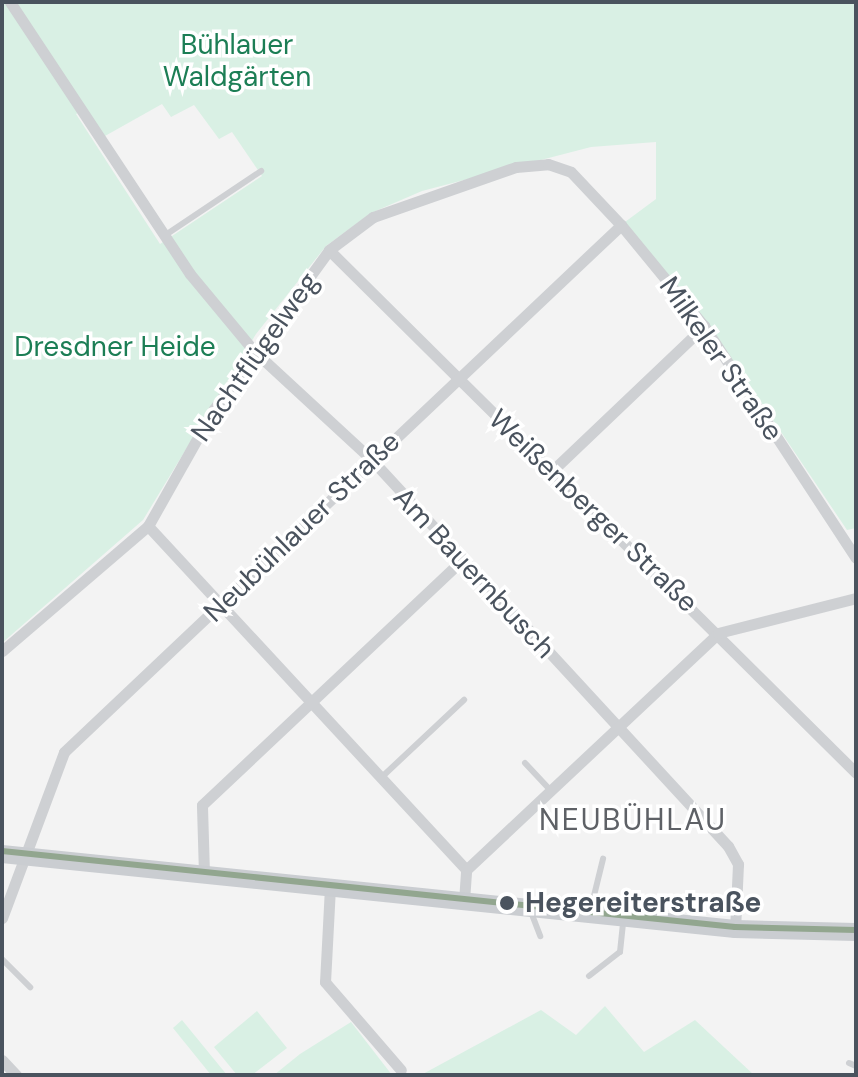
<!DOCTYPE html>
<html>
<head>
<meta charset="utf-8">
<style>
  body { margin:0 }
  #map { position:relative; width:858px; height:1077px; overflow:hidden; background:#f3f3f3; font-family:"DM Sans",sans-serif }
  div>[style] { position:absolute }
  [style*='--x'] { left:calc(var(--x)*1px); top:calc(var(--y)*1px); width:calc(var(--w)*1px); rotate:calc(var(--a)*1deg) }
  .green>* { inset:0; background:#d9f0e4 }
  .service>* { height:6px; margin:-3px; padding:0 3px; transform-origin:3px; border-radius:3px; background:#ced0d3 }
  .minor>* { height:11px; margin:-5.5px; padding:0 5.5px; transform-origin:5.5px; border-radius:5.5px; background:#ced0d3 }
  .primary>* { height:18px; margin:-9px; padding:0 9px; transform-origin:9px; border-radius:9px; background:#cacdd1 }
  .tram-1>* { height:6px; margin:-3px; padding:0 3px; transform-origin:3px; border-radius:3px; background:#92a68f }
  .dots>* { width:22px; height:22px; translate:-50% -50%; box-sizing:border-box; border:4px solid #fff; border-radius:50% }
  span { translate:-50% -50%; white-space:nowrap; text-align:center; line-height:1.15; -webkit-text-stroke:7px #fff; paint-order:stroke }
  .park-label { font-size:28px; color:#1c7e55 }
  .street-label { font-size:28px; color:#4a535e }
  .stop-label { font-size:28px; color:#4a535e; font-weight:700 }
  .left { translate:0 -50%; text-align:left }
  .neighbourhood-label { font-size:30px; color:#5e6166; letter-spacing:2px }
  .frame { position:absolute; inset:0; border:4px solid #4a535e; pointer-events:none }
</style>
</head>
<body>
<div id="map">
  <div class="green">
    <i style="clip-path:polygon(evenodd,2px 2px,856px 2px,856px 528px,847px 530px,709px 325px,625px 222px,656px 199px,656px 142px,591px 147px,422px 191px,371px 213px,326px 246px,256px 334px,143px 520px,2px 643px,2px 2px,162px 104px,171px 117px,194px 105px,219px 139px,232px 132px,262px 176px,160px 244px,76px 114px,85px 110px,105px 136px,162px 104px)"></i>
    <i style="clip-path:polygon(605px 1006px,644px 1052px,695px 1020px,754px 1075px,421px 1075px,541px 1010px,576px 1035px)"></i>
    <i style="clip-path:polygon(257px 1011px,287px 1048px,252px 1075px,237px 1075px,214px 1047px)"></i>
    <i style="clip-path:polygon(182px 1020px,227px 1075px,211px 1075px,173px 1028px)"></i>
    <i style="clip-path:polygon(351px 1022px,392px 1075px,274px 1075px,300px 1054px)"></i>
  </div>
  <div class="service">
    <i style="--x:164;--y:236;--w:117;--a:-33.8"></i>
    <i style="--x:525;--y:763;--w:37;--a:47"></i>
    <i style="--x:384;--y:775;--w:110;--a:-43.2"></i>
    <i style="--x:531;--y:912;--w:26;--a:69"></i>
    <i style="--x:590;--y:912;--w:55;--a:-76.2"></i>
    <i style="--x:2;--y:959;--w:40;--a:45"></i>
    <i style="--x:589;--y:976;--w:39;--a:-38"></i>
    <i style="--x:620;--y:952;--w:30;--a:-84"></i>
    <i style="--x:849;--y:1063;--w:8;--a:23"></i>
  </div>
  <div class="minor">
    <i style="--x:10;--y:2;--w:326;--a:56.5"></i>
    <i style="--x:190;--y:274;--w:100;--a:50.3"></i>
    <i style="--x:254;--y:351;--w:161;--a:42.7"></i>
    <i style="--x:372;--y:460;--w:525;--a:47.32"></i>
    <i style="--x:728;--y:846;--w:21;--a:61"></i>
    <i style="--x:738;--y:864;--w:65;--a:92.6"></i>
    <i style="--x:329;--y:250;--w:742;--a:44.78"></i>
    <i style="--x:553;--y:470;--w:209;--a:-43.6"></i>
    <i style="--x:148;--y:526;--w:468;--a:47.2"></i>
    <i style="--x:2;--y:651;--w:192;--a:-40.6"></i>
    <i style="--x:148;--y:526;--w:134;--a:-60.6"></i>
    <i style="--x:214;--y:409;--w:196;--a:-54.1"></i>
    <i style="--x:329;--y:250;--w:55;--a:-36.9"></i>
    <i style="--x:373;--y:217;--w:151;--a:-19.3"></i>
    <i style="--x:516;--y:167;--w:32;--a:-5"></i>
    <i style="--x:548;--y:164;--w:24;--a:19"></i>
    <i style="--x:571;--y:172;--w:73;--a:46.7"></i>
    <i style="--x:621;--y:225;--w:131;--a:50.6"></i>
    <i style="--x:704;--y:326;--w:277;--a:56.8"></i>
    <i style="--x:204;--y:874;--w:69;--a:-91.7"></i>
    <i style="--x:202;--y:805;--w:354;--a:-43.3"></i>
    <i style="--x:330;--y:887;--w:95;--a:93"></i>
    <i style="--x:325;--y:982;--w:116;--a:49.2"></i>
    <i style="--x:464;--y:901;--w:31;--a:-86"></i>
    <i style="--x:466;--y:870;--w:346;--a:-43.2"></i>
    <i style="--x:718;--y:633;--w:142;--a:-14.2"></i>
    <i style="--x:2;--y:918;--w:177;--a:-69.5"></i>
    <i style="--x:64;--y:752;--w:767;--a:-43.41"></i>
    <i style="--x:2;--y:1060;--w:21;--a:47"></i>
  </div>
  <div class="primary">
    <i style="--x:2;--y:854;--w:737;--a:5.84"></i>
    <i style="--x:735;--y:929;--w:121;--a:1.4"></i>
  </div>
  <div class="tram-1">
    <i style="--x:2;--y:851;--w:737;--a:5.92"></i>
    <i style="--x:735;--y:927;--w:121;--a:1.4"></i>
  </div>
  <div class="dots">
    <i style="left:507px;top:903px;background:#4a535e"></i>
  </div>
  <div class="park-label">
    <span style="left:237px;top:61px">Bühlauer<br>Waldgärten</span>
    <span style="left:115px;top:347px">Dresdner Heide</span>
  </div>
  <div class="street-label">
    <span style="left:255px;top:357px;rotate:-55deg">Nachtflügelweg</span>
    <span style="left:721px;top:359px;rotate:55deg">Milkeler Straße</span>
    <span style="left:593px;top:511px;rotate:44deg">Weißenberger Straße</span>
    <span style="left:302px;top:527px;rotate:-44deg">Neubühlauer Straße</span>
    <span style="left:474px;top:573px;rotate:47deg">Am Bauernbusch</span>
  </div>
  <div class="stop-label">
    <span class="left" style="left:525px;top:903px">Hegereiterstraße</span>
  </div>
  <div class="neighbourhood-label">
    <span style="left:633px;top:820px">NEUBÜHLAU</span>
  </div>
  <div class="frame"></div>
</div>
</body>
</html>
